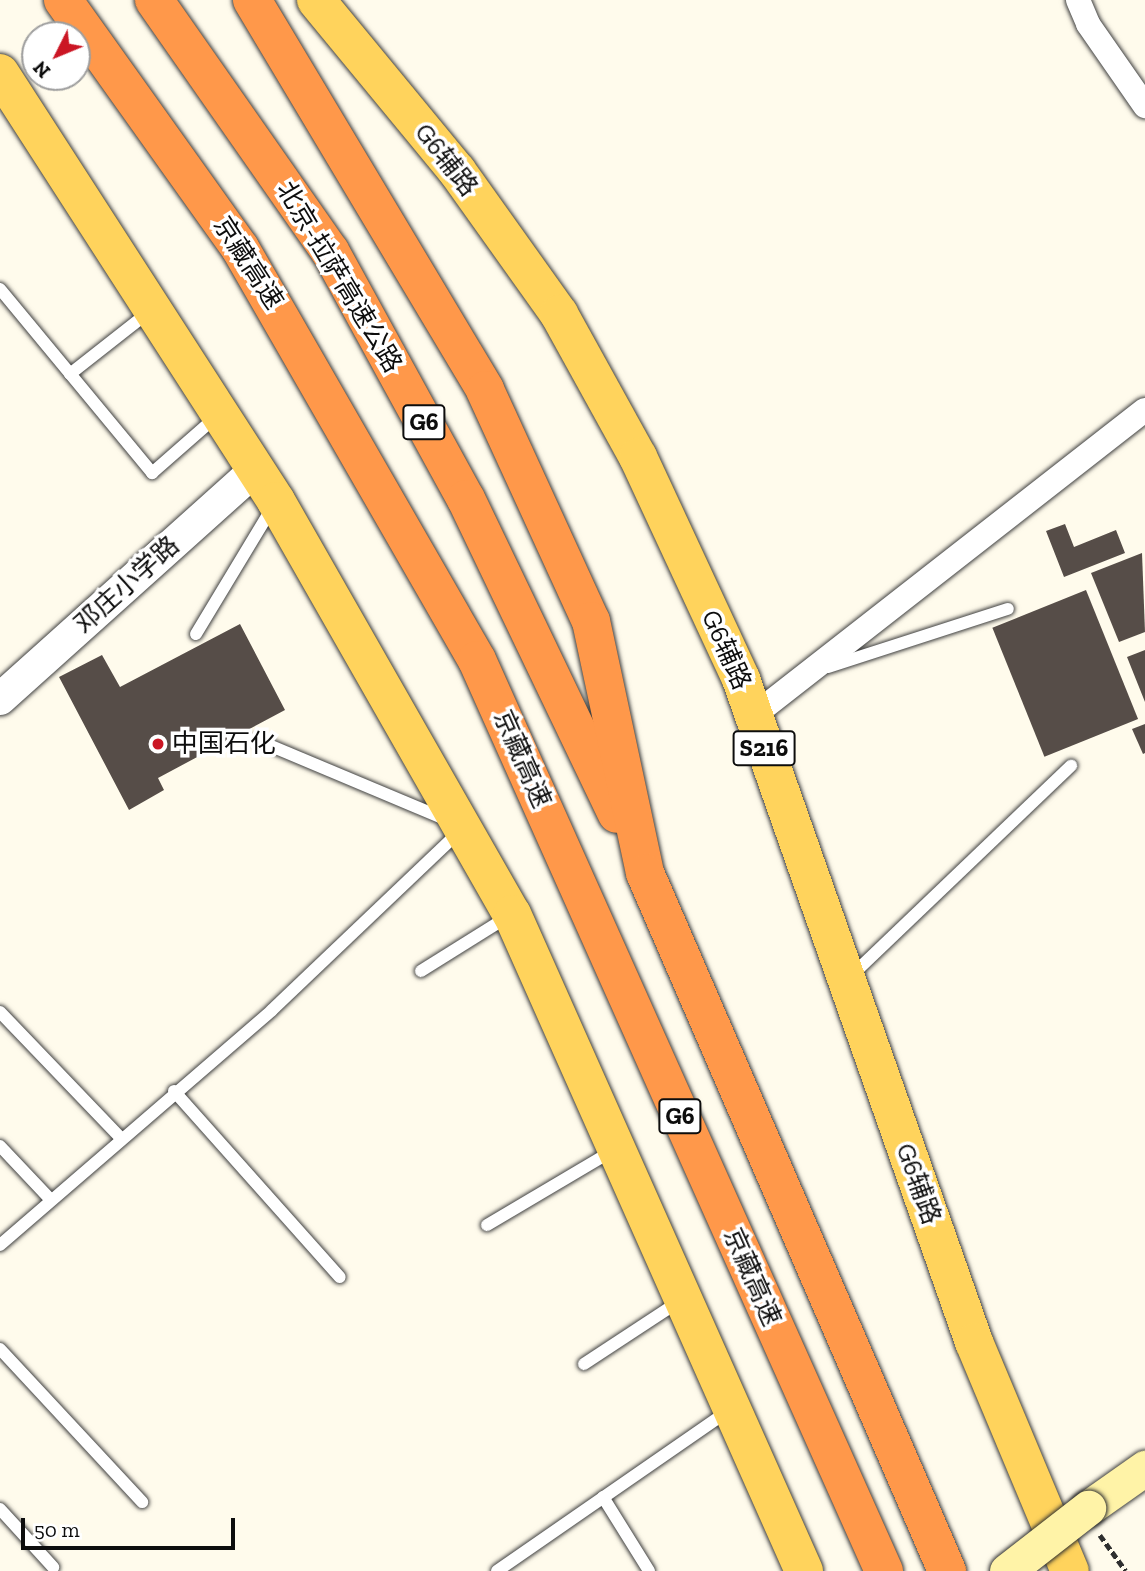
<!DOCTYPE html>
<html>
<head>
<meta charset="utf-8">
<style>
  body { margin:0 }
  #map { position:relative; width:1145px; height:1571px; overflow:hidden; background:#fffbec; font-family:"Zilla Slab","Noto Sans SC",serif }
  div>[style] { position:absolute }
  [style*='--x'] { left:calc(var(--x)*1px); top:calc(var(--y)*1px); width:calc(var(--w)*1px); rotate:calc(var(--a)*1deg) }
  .building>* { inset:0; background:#564d48; transform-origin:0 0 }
  .path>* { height:4.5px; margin-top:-2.25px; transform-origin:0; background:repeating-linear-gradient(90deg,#2f2f2f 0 7px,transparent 0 10.5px) }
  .roads { filter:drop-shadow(0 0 2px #404040) drop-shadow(0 0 2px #404040) }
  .service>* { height:12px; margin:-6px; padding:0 6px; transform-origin:6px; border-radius:6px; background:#fff }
  .minor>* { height:24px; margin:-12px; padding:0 12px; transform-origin:12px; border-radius:12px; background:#fff }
  .tertiary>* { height:32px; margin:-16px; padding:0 16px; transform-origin:16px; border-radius:16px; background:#fff }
  .secondary>* { height:35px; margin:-17.5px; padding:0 17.5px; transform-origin:17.5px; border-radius:17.5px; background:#fff3a7 }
  .primary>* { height:38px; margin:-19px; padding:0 19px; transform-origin:19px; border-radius:19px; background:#ffd35c }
  .motorway>* { height:38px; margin:-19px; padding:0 19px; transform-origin:19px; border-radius:19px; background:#ff984a }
  .bridges { filter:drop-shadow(0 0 2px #2f2f2f) drop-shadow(0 0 2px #2f2f2f) }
  .secondary-bridge>* { height:35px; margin:-17.5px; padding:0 17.5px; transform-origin:17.5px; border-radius:17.5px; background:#fff3a7 }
  .dots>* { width:19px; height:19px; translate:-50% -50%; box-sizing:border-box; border:4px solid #fff; border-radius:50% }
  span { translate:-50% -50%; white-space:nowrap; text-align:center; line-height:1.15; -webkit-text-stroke:7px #fff; paint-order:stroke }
  .shield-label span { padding:2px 5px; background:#fff; border:2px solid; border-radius:5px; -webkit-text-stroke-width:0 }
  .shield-label { font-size:24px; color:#0d0d0d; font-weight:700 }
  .street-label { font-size:26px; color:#0d0d0d }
  .poi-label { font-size:26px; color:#0d0d0d }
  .left { translate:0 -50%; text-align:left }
  .north { position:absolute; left:21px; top:21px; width:70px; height:70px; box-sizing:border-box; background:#fff; border:2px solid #9e9e9e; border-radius:50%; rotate:227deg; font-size:19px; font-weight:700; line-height:28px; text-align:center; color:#0d0d0d }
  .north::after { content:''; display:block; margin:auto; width:24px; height:32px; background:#cb1624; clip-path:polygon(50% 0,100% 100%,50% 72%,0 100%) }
  .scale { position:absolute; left:21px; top:1518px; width:214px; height:32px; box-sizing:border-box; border:4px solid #0d0d0d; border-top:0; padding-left:9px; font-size:21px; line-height:24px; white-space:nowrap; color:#0d0d0d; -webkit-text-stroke:5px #fff; paint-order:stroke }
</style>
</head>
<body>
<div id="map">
  <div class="building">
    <i style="clip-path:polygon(1065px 524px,1074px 547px,1116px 530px,1125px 553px,1064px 577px,1046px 531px)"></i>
    <i style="clip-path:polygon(1142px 553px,1145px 632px,1119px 642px,1091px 573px)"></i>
    <i style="left:1086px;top:590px;width:139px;height:101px;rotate:68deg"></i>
    <i style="clip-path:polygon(240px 624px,285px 710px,158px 778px,164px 790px,129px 810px,59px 677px,102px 655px,120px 687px)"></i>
    <i style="clip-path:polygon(1145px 650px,1145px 702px,1127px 657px)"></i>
    <i style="clip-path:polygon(1145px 724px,1145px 753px,1143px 754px,1132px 729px)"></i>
  </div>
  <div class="path">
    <i style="--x:1100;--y:1535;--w:44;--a:54.2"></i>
  </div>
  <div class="roads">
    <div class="service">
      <i style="--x:0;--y:289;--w:239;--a:50.4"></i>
      <i style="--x:152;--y:473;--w:86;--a:-41.2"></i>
      <i style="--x:70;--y:374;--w:102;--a:-38.2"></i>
      <i style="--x:196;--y:634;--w:147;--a:-58.9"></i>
      <i style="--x:828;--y:667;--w:189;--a:-17.9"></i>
      <i style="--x:257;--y:740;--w:206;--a:22.8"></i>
      <i style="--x:421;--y:971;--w:104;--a:-32"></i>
      <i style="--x:850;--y:977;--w:306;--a:-43.7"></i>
      <i style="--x:0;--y:1012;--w:175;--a:46.2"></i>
      <i style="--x:174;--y:1091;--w:249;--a:48.3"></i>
      <i style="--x:0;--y:1146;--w:74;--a:46.6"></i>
      <i style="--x:487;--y:1225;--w:147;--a:-30.6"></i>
      <i style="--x:0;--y:1245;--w:359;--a:-40.8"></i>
      <i style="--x:272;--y:1010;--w:260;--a:-43.6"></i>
      <i style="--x:0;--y:1349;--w:209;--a:47.1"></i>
      <i style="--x:584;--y:1364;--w:115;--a:-33.3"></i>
      <i style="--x:603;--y:1497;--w:87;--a:58.1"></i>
      <i style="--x:0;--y:1509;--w:79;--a:47.6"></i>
      <i style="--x:497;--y:1571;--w:281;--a:-34.7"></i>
    </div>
    <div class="minor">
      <i style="--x:1078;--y:0;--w:26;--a:67"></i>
      <i style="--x:1088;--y:24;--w:100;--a:55.2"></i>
      <i style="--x:753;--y:716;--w:497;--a:-38"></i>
    </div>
    <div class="tertiary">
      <i style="--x:0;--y:699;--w:343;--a:-41.9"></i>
    </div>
    <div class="secondary">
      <i style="--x:1088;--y:1508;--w:70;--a:-35.1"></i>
    </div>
    <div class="primary">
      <i style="--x:316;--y:0;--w:222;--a:50.5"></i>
      <i style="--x:457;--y:171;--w:176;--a:54.5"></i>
      <i style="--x:559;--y:314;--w:163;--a:61.1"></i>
      <i style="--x:638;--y:457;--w:245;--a:65.1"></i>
      <i style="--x:741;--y:679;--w:703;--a:70.64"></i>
      <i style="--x:974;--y:1342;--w:248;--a:67.3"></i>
      <i style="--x:0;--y:73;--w:509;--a:57.18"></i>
      <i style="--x:276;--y:501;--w:476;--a:60.3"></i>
      <i style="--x:512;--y:914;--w:719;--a:66.04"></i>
    </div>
    <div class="motorway">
      <i style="--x:63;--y:0;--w:305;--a:54.5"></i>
      <i style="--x:240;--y:248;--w:475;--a:60.1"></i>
      <i style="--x:477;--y:660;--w:998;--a:65.93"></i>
      <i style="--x:154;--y:0;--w:307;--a:55"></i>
      <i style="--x:330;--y:251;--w:283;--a:61.3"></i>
      <i style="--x:466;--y:499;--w:349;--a:64.4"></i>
      <i style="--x:252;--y:0;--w:454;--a:59.1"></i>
      <i style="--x:485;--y:390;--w:254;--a:65.4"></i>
      <i style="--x:591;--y:621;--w:258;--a:77.9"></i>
      <i style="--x:645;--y:873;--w:761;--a:66.6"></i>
    </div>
  </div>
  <div class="bridges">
    <div class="secondary-bridge">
      <i style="--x:1007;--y:1571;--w:103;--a:-37.9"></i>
    </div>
  </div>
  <div class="dots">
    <i style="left:158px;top:744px;background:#cb1624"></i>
  </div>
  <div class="shield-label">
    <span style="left:424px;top:422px">G6</span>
    <span style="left:764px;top:748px">S216</span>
    <span style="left:680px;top:1116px">G6</span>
  </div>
  <div class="street-label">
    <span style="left:446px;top:160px;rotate:52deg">G6辅路</span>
    <span style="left:248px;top:263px;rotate:57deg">京藏高速</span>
    <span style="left:339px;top:277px;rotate:59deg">北京-拉萨高速公路</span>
    <span style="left:127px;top:585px;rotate:-42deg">邓庄小学路</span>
    <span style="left:726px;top:650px;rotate:66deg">G6辅路</span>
    <span style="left:522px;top:759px;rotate:66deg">京藏高速</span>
    <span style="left:918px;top:1184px;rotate:70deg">G6辅路</span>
    <span style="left:752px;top:1277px;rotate:66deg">京藏高速</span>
  </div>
  <div class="poi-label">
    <span class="left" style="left:172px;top:744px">中国石化</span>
  </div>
  <div class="north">N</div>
  <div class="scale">50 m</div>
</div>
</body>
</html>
